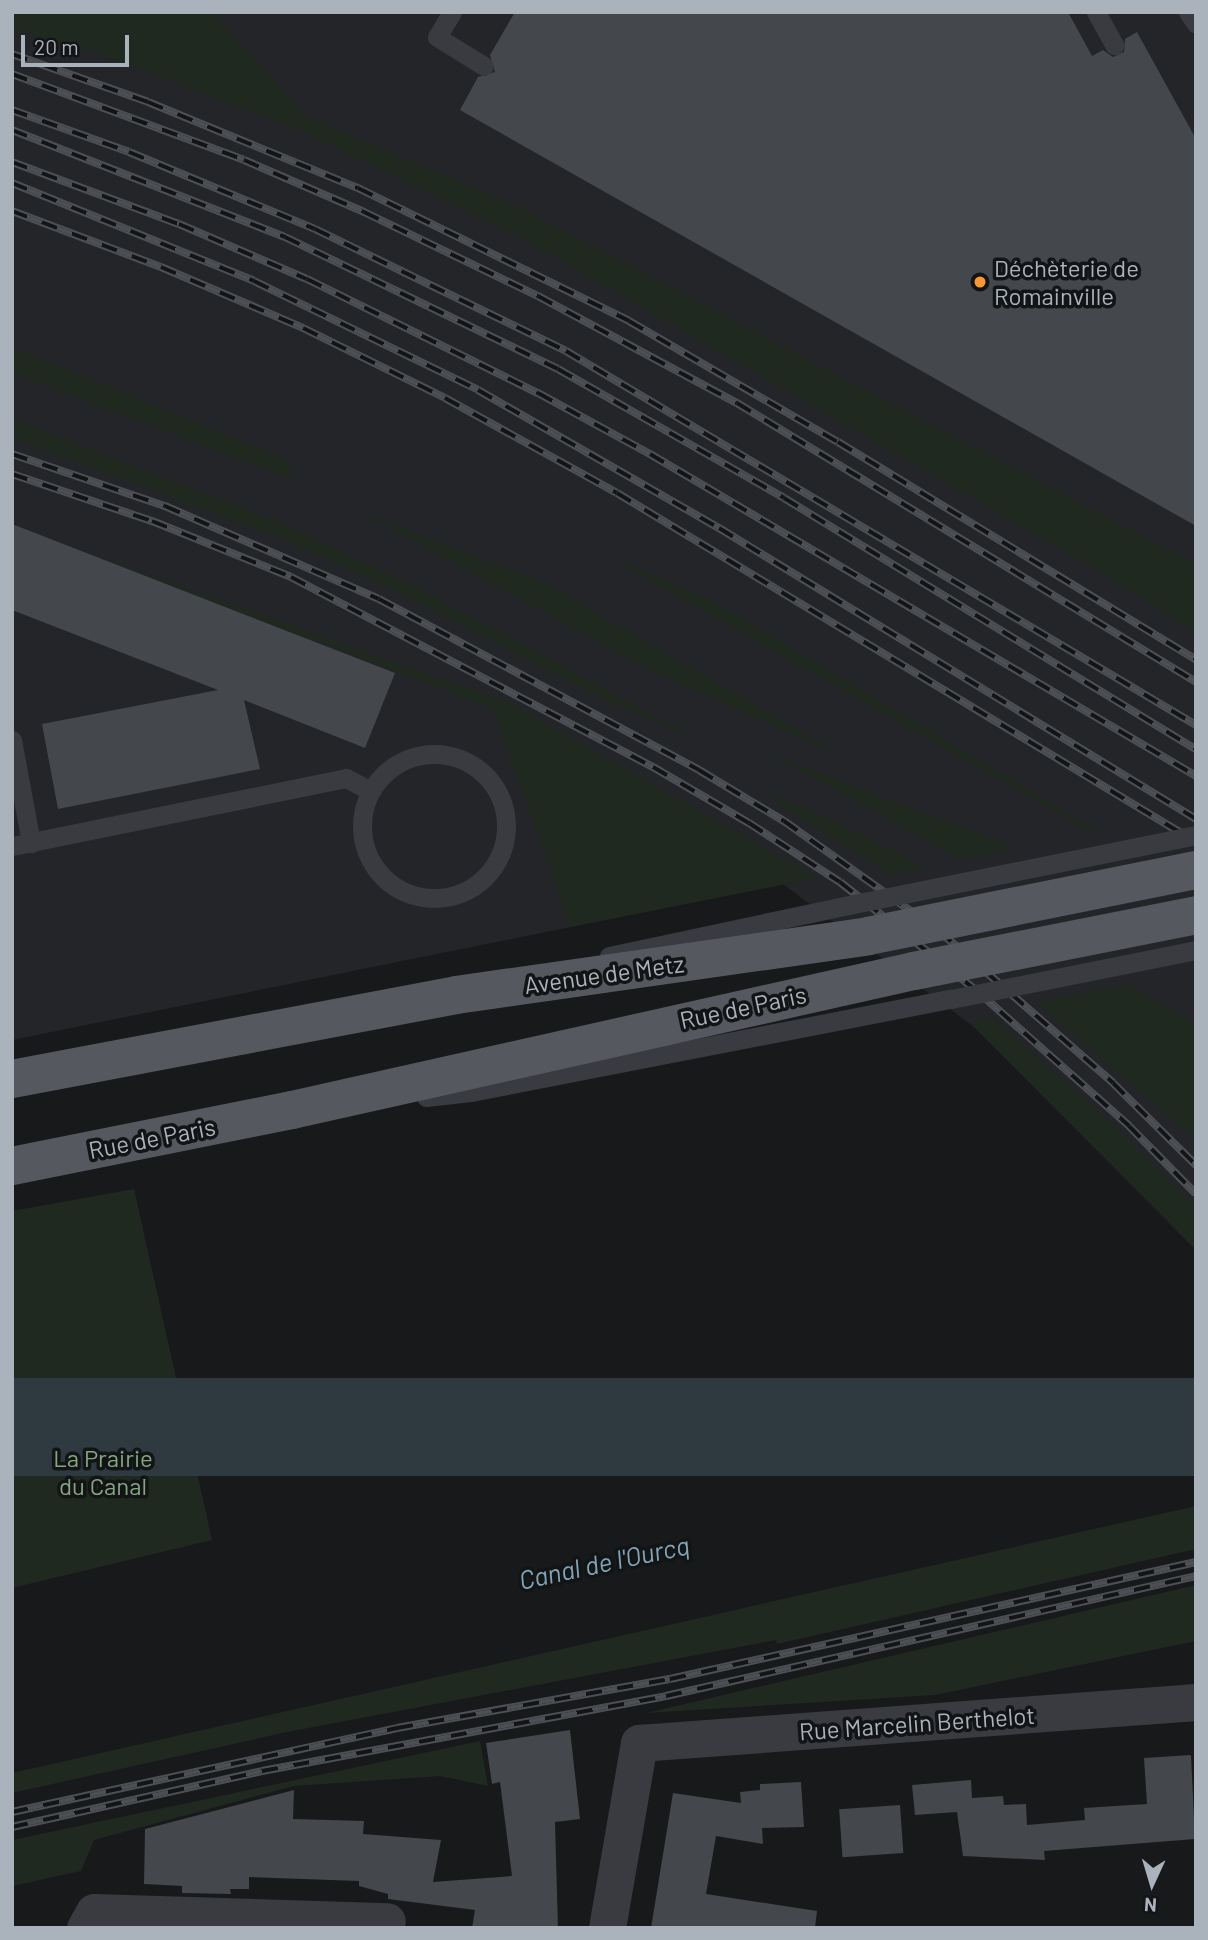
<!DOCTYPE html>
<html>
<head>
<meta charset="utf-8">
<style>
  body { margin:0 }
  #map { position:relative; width:1208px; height:1940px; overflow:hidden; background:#18191b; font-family:Barlow,sans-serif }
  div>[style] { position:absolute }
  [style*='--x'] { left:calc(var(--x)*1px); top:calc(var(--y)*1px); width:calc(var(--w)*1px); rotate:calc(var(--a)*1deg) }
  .built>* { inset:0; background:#242528 }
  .green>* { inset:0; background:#202920 }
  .water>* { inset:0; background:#2e3a3f; transform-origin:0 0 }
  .building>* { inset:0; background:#44474b; transform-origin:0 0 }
  .lane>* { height:19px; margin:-9.5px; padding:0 9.5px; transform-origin:9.5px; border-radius:9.5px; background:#393b40 }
  .lane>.ring { margin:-9.5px; padding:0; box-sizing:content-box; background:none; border:19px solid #393b40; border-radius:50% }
  .street>* { height:37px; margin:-18.5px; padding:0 18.5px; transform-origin:18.5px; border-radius:18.5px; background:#393b40 }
  .primary>* { height:38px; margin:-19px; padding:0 19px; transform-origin:19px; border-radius:19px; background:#55595f }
  .rail>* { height:8px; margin-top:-4px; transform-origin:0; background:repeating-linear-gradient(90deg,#131416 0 16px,#4c5055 0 32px); box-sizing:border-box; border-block:2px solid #4c5055 }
  .lane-bridge>* { height:19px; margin:-9.5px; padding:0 9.5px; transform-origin:9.5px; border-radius:9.5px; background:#393b40 }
  .primary-bridge>* { height:38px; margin:-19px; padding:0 19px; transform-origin:19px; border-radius:19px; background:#55595f }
  .dots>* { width:19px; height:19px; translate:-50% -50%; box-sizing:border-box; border:4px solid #131416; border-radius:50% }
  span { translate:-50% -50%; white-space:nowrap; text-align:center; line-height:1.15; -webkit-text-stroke:7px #131416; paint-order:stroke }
  .poi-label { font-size:24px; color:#aab2bb }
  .left { translate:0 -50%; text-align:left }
  .street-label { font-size:24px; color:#aab2bb }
  .park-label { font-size:24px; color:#84a681 }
  .water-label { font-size:26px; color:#81a5b6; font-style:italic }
  .frame { position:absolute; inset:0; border:14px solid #aab2bb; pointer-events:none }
  .north { position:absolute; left:1117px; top:1849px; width:70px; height:70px; -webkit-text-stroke:5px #131416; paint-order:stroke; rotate:184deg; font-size:19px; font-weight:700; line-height:28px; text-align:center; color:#aab2bb }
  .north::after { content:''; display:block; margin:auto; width:24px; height:32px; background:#aab2bb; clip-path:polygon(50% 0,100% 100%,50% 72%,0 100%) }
  .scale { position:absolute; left:21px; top:35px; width:108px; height:32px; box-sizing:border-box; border:4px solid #aab2bb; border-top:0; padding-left:9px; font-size:21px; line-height:24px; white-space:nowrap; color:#aab2bb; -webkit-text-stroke:5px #131416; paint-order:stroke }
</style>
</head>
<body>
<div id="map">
  <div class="built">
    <i style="clip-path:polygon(12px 12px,1196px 12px,1196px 630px,880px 434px,1196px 632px,1196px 1237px,1010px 1054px,783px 884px,12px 1040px)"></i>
  </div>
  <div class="green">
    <i style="clip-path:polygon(12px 12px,213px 12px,305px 116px,515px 205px,1196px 564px,1196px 632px,1085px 563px,518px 236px,297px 129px,93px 52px,12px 29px)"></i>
    <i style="clip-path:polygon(12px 347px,293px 462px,288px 478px,12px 373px)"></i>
    <i style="clip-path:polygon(12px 419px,279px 522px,415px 586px,703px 742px,605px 700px,404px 595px,277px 537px,12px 438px)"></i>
    <i style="clip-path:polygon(361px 512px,545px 583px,846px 758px,653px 672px)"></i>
    <i style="clip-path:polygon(84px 552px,508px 702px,817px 878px,570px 927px,493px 709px)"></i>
    <i style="clip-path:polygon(605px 555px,711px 600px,1100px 832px,1088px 830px)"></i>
    <i style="clip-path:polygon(764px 751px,863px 790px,1015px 847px,962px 860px)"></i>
    <i style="clip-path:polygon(757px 791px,823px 815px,927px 868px,890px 874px)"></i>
    <i style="clip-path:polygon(1126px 984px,1196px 1024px,1196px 1140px,1036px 1002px)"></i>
    <i style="clip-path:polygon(990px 1016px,1107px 1119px,1196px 1208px,1196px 1250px,970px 1023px)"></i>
    <i style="clip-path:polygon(134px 1189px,212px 1540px,12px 1588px,12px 1211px)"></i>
    <i style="clip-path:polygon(1196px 1506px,1196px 1549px,777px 1644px,776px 1640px,287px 1732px,12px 1793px,12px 1773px)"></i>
    <i style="clip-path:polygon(1196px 1585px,1196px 1641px,935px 1695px,646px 1713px)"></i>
    <i style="clip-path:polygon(480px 1741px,488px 1786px,440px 1776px,294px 1786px,94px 1840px,81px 1871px,12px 1886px,12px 1840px)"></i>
  </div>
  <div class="water">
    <i style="left:1196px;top:1378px;width:98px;height:1214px;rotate:90deg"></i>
  </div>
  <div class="building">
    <i style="clip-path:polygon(515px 12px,1068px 12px,1092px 56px,1103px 50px,1113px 57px,1124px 52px,1125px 39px,1137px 32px,1196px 139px,1196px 526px,460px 110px,478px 77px,495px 72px,490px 55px)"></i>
    <i style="clip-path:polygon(12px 524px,395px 673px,365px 748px,244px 700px,260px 769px,58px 809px,42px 724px,218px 690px,12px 610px)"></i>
    <i style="clip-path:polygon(570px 1730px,580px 1819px,555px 1822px,558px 1928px,472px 1928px,475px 1910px,388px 1899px,388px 1894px,359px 1886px,359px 1881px,249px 1877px,249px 1889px,230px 1889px,231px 1894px,182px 1893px,182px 1886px,144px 1884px,145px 1829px,294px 1790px,293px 1819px,364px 1821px,363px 1834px,441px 1840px,433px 1882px,512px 1876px,500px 1782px,492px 1784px,486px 1743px)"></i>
    <i style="clip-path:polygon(1191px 1755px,1195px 1839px,1044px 1851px,1045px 1860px,963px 1856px,957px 1812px,915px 1815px,912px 1785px,971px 1780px,972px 1798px,1003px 1796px,1004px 1805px,1026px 1804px,1027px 1825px,1085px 1820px,1084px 1808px,1147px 1804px,1144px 1758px)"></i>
    <i style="clip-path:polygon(801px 1782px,804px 1827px,762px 1828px,763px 1844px,716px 1836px,706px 1894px,817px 1911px,815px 1928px,651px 1928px,673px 1793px,741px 1803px,740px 1792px,760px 1790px,760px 1784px)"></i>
    <i style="left:900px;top:1805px;width:48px;height:61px;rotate:86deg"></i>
  </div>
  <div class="lane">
    <i style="--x:452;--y:12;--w:29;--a:121"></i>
    <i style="--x:437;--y:37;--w:55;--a:31.7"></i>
    <i style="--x:1096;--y:12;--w:38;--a:61"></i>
    <i style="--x:1188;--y:12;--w:14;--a:56"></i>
    <i style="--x:12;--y:740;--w:105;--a:79.5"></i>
    <i class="ring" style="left:362px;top:754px;width:125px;height:125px"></i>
    <i style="--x:12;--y:846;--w:341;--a:-11.5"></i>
    <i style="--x:346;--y:778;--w:27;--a:28"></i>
    <i style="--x:609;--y:956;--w:230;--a:-12"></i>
    <i style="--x:426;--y:1097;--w:45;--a:-6.3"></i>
    <i style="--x:471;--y:1092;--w:489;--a:-11"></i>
  </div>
  <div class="street">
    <i style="--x:85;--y:1928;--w:18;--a:-61"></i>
    <i style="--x:94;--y:1912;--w:293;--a:1.8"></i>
    <i style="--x:607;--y:1928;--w:188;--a:-80.2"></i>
    <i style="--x:639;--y:1743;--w:559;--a:-4.21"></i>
  </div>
  <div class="primary">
    <i style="--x:12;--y:1079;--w:452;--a:-10.7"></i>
    <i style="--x:456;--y:995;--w:416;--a:-8.1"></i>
    <i style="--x:12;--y:1166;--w:286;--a:-11.3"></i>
    <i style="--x:292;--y:1110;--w:637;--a:-12.6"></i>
  </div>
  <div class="rail">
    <i style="--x:12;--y:54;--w:144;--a:19.4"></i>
    <i style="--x:148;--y:102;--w:227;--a:22.3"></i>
    <i style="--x:358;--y:188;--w:302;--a:26.1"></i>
    <i style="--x:629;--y:321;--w:241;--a:30.1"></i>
    <i style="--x:838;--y:442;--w:419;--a:31.3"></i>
    <i style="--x:12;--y:74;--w:247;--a:20.3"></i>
    <i style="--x:244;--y:160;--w:131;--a:23.4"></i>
    <i style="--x:364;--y:212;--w:193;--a:25.8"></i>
    <i style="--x:538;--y:296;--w:226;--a:28.3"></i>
    <i style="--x:737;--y:403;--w:537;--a:31.29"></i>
    <i style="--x:12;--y:110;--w:124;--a:19.7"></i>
    <i style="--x:129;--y:152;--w:201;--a:22.5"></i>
    <i style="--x:315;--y:229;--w:279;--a:25.9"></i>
    <i style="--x:566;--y:351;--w:733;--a:30.7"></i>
    <i style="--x:12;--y:130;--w:293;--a:21.4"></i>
    <i style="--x:285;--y:237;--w:303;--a:25.8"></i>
    <i style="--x:558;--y:369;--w:260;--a:29.7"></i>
    <i style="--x:784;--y:498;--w:482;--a:31.4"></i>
    <i style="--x:12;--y:162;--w:178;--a:20.4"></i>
    <i style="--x:179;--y:224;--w:139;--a:23.3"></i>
    <i style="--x:307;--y:279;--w:258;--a:26.3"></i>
    <i style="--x:538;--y:393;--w:128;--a:28.6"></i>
    <i style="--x:650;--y:454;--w:634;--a:30.53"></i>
    <i style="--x:12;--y:183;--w:261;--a:22"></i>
    <i style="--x:254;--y:281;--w:249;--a:25.9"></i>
    <i style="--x:478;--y:390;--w:278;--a:29.8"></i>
    <i style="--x:719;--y:528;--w:559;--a:31.39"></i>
    <i style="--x:12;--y:211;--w:159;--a:20.6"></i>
    <i style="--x:161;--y:267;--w:155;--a:23.2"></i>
    <i style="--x:303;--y:328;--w:158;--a:26.2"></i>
    <i style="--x:445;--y:398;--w:196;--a:28.9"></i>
    <i style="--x:617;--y:493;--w:676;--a:31.08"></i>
    <i style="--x:12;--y:454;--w:162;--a:18.8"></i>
    <i style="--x:165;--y:506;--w:233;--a:23.5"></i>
    <i style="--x:379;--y:599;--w:363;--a:28.1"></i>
    <i style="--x:699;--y:770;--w:99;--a:31"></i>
    <i style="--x:784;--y:821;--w:190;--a:35.4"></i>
    <i style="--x:939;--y:931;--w:231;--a:41.1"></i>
    <i style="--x:1113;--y:1083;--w:117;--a:44.7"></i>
    <i style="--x:12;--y:474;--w:148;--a:18.6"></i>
    <i style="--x:152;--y:521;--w:150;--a:21.9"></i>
    <i style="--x:291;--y:577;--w:409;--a:27.7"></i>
    <i style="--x:653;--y:767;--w:111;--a:30.3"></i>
    <i style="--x:749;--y:823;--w:108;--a:33"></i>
    <i style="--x:840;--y:882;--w:174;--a:38.5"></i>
    <i style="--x:976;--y:990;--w:205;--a:41.6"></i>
    <i style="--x:1129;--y:1126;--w:95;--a:45.4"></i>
    <i style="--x:12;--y:1812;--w:394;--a:-12.3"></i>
    <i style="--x:397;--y:1728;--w:277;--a:-10.2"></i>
    <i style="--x:670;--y:1679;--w:539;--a:-12.54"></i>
    <i style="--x:12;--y:1827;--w:256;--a:-12.6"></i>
    <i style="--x:262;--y:1771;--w:411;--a:-10.5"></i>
    <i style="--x:666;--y:1696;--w:543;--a:-12.76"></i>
  </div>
  <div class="lane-bridge">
    <i style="--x:834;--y:908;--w:369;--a:-11.4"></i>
    <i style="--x:951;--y:999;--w:250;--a:-11.3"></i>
  </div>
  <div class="primary-bridge">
    <i style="--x:868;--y:936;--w:335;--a:-11.4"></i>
    <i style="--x:914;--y:971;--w:288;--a:-11.2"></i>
  </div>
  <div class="dots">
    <i style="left:980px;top:282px;background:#f69835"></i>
  </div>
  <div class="poi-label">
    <span class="left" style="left:994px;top:282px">Déchèterie de<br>Romainville</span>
  </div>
  <div class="street-label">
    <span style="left:604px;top:974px;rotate:-8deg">Avenue de Metz</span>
    <span style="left:743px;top:1007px;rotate:-12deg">Rue de Paris</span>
    <span style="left:152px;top:1138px;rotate:-11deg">Rue de Paris</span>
    <span style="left:917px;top:1723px;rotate:-4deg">Rue Marcelin Berthelot</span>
  </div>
  <div class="park-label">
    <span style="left:103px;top:1472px">La Prairie<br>du Canal</span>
  </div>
  <div class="water-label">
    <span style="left:604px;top:1562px;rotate:-12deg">Canal de l'Ourcq</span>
  </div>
  <div class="frame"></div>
  <div class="north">N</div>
  <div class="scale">20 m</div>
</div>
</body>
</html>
